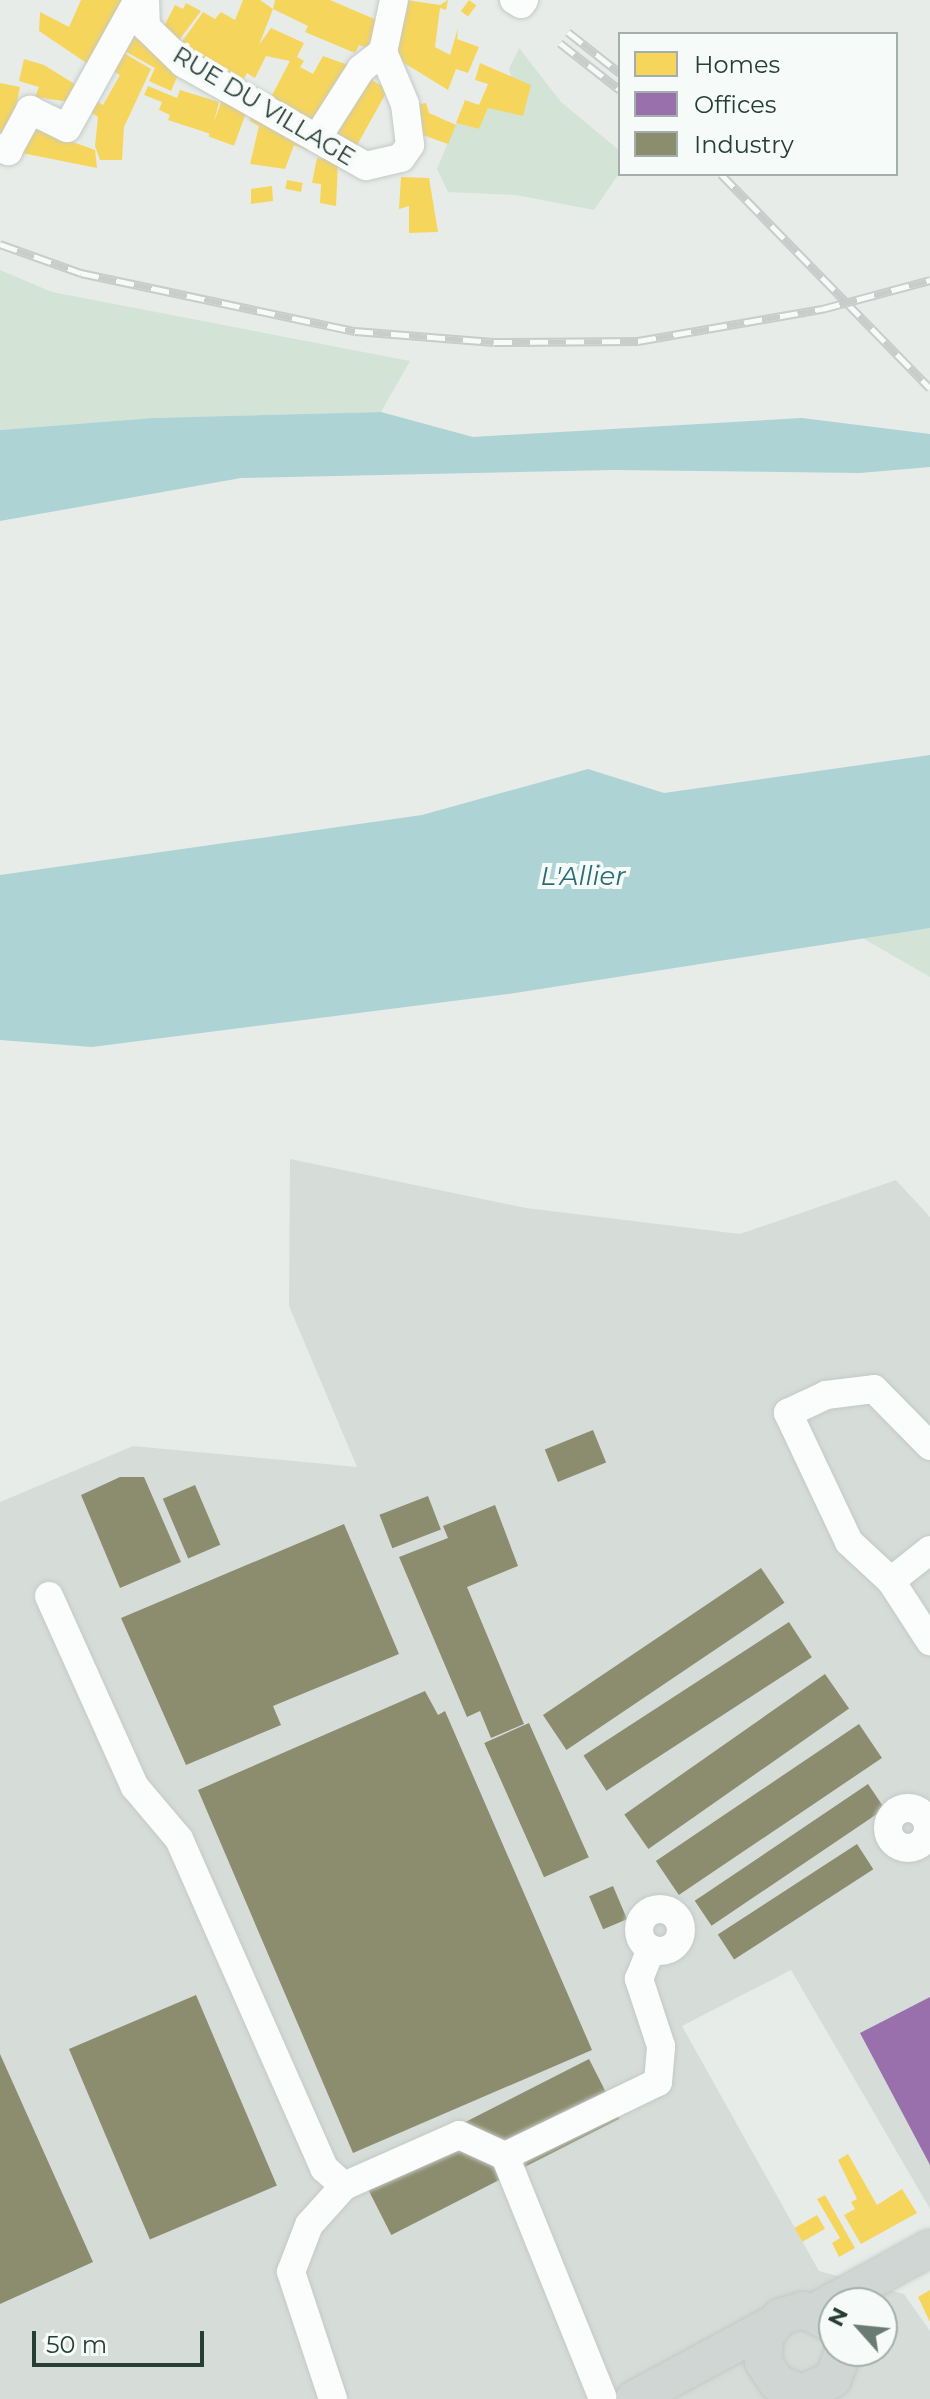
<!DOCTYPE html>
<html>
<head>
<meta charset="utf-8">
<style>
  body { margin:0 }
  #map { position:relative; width:930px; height:2399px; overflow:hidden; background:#e7ece9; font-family:Montserrat,sans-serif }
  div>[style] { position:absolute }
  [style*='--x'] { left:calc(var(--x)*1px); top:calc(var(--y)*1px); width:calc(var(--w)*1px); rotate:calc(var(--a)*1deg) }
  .built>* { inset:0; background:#d6ddd9 }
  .green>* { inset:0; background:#d3e3d6 }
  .water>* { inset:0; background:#aed3d5 }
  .homes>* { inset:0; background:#f6d55c; transform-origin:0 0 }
  .offices>* { inset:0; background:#9970ab }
  .industry>* { inset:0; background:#8c8c6e; transform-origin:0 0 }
  .roads { filter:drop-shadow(0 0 2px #c4c9c6) drop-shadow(0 0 2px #c4c9c6) }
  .minor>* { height:28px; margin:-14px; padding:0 14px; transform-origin:14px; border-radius:14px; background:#fbfcfc }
  .minor>.ring { margin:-14px; padding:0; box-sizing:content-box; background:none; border:28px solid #fbfcfc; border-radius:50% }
  .major>* { height:36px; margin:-18px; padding:0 18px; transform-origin:18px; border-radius:18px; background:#cfd6d4 }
  .rail>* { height:9px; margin-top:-4.5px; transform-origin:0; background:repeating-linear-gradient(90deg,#f6faf8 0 18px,#c8ccca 0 36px); box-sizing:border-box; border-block:2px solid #c8ccca }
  span { translate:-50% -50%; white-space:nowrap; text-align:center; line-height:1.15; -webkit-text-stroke:8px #f6faf8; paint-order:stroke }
  .street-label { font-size:24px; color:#273e35 }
  .water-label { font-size:26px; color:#266e74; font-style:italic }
  .legend { position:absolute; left:618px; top:32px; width:280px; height:144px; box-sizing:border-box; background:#f6faf8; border:2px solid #a3afaa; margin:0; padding:10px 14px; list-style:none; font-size:24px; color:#273e35 }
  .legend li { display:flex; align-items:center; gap:16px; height:40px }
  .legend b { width:40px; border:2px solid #a3afaa }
  .north { position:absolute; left:818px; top:2287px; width:80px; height:80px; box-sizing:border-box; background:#f6faf8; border:2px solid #a3afaa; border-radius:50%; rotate:297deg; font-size:22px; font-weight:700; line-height:32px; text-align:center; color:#273e35 }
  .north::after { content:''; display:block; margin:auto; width:28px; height:36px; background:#6a7b74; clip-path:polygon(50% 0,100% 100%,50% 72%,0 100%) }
  .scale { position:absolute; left:32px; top:2331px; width:172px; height:36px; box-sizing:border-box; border:4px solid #273e35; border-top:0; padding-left:10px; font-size:24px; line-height:28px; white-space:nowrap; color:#273e35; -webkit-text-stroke:6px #f6faf8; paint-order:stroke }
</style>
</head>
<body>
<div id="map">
  <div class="built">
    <i style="clip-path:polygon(evenodd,290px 1159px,526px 1208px,740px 1234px,896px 1180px,930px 1217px,930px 2209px,791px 1970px,682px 2026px,819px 2271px,904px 2294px,930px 2331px,930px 2399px,0 2399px,0 1502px,133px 1446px,357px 1467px,289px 1306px,290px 1159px,834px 2303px,882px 2303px,882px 2351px,834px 2351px,834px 2303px)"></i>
  </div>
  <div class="green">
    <i style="clip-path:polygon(519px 48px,561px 102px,620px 151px,620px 172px,594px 210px,516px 195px,448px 192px,437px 169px,456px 123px,479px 129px,488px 108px,523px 115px,509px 69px)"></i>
    <i style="clip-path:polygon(0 270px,52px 292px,410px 361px,381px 412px,153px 418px,0 430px)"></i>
    <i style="clip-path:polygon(930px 928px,930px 977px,859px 936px)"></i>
  </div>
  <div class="water">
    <i style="clip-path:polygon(381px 412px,473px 437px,802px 418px,930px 434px,930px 467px,860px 473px,613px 470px,241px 478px,0 521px,0 430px,153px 418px)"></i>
    <i style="clip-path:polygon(930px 755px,930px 928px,515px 993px,92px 1047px,0 1040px,0 875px,422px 815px,588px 769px,664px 793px)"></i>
  </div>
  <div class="homes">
    <i style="clip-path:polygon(81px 0,127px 0,88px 64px,39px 31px,40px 12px,69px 27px)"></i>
    <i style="clip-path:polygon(243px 0,260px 0,273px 9px,259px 45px,271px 28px,304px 43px,297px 57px,304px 61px,300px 67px,313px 74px,323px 56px,351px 66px,315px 124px,270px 99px,290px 61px,266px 56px,255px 78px,247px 73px,241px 84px,179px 46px,203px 12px,215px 19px,221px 12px,235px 20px)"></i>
    <i style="clip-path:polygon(275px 0,330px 0,379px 21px,367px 48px,359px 45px,355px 53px,305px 32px,308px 26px,273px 9px)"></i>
    <i style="clip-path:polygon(406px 0,440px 5px,448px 0,446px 10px,440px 8px,435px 47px,450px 55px,458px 28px,457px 39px,479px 47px,468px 73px,456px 69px,448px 90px,396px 58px)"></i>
    <i style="left:469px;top:0;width:9px;height:14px;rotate:36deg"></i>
    <i style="clip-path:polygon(186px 3px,201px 11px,176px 44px,161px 32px,175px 5px,183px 9px)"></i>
    <i style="clip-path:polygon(134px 30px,180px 70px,171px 91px,149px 81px,155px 68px,123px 50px)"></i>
    <i style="clip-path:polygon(122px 52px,151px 69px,124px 127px,122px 160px,100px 160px,95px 146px,98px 117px,86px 109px,93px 99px,103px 105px,120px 75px,111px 70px)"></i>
    <i style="clip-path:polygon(24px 59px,44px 65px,81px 88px,70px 102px,35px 97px,39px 87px,19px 81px)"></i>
    <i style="clip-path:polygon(480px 63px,531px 85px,523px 116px,488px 108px,479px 129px,456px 123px,465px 100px,479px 105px,488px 84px,475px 80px)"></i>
    <i style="left:368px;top:78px;width:23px;height:68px;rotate:29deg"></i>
    <i style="clip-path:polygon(0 83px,20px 87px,10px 134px,0 132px)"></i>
    <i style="clip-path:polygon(148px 86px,177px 98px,180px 90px,219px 102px,211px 134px,168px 120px,170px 115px,159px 110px,162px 102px,144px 95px)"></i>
    <i style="left:223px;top:97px;width:27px;height:42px;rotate:20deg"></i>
    <i style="clip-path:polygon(426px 103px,429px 113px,456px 125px,448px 144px,423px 135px,414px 105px)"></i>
    <i style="clip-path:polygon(252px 107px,312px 137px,307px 150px,294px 145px,285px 169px,250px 164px,259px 126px,250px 121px)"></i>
    <i style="clip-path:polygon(37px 129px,95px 150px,97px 168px,22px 153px)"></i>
    <i style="clip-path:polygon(317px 158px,338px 161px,336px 206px,320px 203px,321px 184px,312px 183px)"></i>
    <i style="clip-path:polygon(401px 177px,429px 178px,438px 232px,409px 233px,409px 206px,399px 209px)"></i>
    <i style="left:287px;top:180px;width:16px;height:9px;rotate:11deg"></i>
    <i style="clip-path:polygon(272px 186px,273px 201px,251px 204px,251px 189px)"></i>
    <i style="clip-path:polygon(848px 2154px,877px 2205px,902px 2189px,917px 2213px,861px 2244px,844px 2215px,855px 2209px,851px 2202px,857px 2199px,838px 2160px)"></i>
    <i style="clip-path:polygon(825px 2195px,855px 2248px,839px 2257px,832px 2243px,840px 2238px,817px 2199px)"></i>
    <i style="left:817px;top:2215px;width:16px;height:26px;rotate:60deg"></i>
    <i style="clip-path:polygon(930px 2290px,930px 2322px,918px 2297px)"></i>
  </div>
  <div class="offices">
    <i style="clip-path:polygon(930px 1997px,930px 2165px,860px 2033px)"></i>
  </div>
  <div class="industry">
    <i style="left:593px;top:1430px;width:35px;height:52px;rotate:68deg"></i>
    <i style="clip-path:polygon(120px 1477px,144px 1477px,181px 1562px,120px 1588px,81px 1495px)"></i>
    <i style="left:195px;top:1485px;width:65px;height:35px;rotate:67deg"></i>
    <i style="left:428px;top:1496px;width:36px;height:52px;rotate:69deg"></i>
    <i style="clip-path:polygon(495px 1505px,518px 1566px,467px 1587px,524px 1724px,491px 1738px,480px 1711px,467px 1717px,399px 1557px,448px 1538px,443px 1526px)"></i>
    <i style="clip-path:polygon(344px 1524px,399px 1654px,273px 1706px,281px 1725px,186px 1765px,121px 1618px)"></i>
    <i style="left:761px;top:1568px;width:42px;height:263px;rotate:56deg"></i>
    <i style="left:789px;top:1622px;width:42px;height:245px;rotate:57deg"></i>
    <i style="left:825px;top:1674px;width:42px;height:245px;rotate:55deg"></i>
    <i style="clip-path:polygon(425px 1691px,438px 1715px,445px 1711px,592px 2050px,353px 2153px,198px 1790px)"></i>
    <i style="left:529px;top:1723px;width:147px;height:49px;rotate:66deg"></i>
    <i style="left:859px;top:1724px;width:41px;height:245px;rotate:56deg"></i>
    <i style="left:868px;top:1784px;width:30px;height:209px;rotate:56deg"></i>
    <i style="left:857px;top:1844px;width:30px;height:166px;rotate:57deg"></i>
    <i style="left:613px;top:1886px;width:36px;height:26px;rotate:67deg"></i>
    <i style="left:196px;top:1995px;width:207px;height:138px;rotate:67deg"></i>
    <i style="clip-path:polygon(0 2054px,93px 2262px,0 2304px)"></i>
    <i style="left:589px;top:2059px;width:67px;height:256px;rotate:63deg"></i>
  </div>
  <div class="roads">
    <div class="minor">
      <i style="--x:145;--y:0;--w:27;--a:88"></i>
      <i style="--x:146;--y:27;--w:52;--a:44.2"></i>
      <i style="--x:183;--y:63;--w:210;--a:29.4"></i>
      <i style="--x:366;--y:166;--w:36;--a:-13"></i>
      <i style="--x:401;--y:158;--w:16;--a:-55"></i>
      <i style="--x:410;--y:145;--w:41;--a:-97"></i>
      <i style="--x:405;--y:104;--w:56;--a:-112.9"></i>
      <i style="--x:383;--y:52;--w:53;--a:-78.1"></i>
      <i style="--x:514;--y:0;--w:8;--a:30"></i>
      <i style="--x:521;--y:4;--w:5;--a:-53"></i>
      <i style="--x:319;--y:135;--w:78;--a:-57.5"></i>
      <i style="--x:361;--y:69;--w:28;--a:-38"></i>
      <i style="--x:0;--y:148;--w:9;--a:21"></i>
      <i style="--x:8;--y:151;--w:47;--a:-61.8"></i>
      <i style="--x:30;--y:110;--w:41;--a:25.9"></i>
      <i style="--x:67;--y:128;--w:146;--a:-61"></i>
      <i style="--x:930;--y:1550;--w:50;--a:141.5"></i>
      <i style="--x:891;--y:1581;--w:72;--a:57"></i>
      <i style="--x:891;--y:1581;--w:57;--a:-137.1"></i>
      <i style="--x:849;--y:1542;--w:143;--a:-115.3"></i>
      <i style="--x:788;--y:1413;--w:42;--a:-25.3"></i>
      <i style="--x:826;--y:1395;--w:48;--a:-7.1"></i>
      <i style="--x:874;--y:1389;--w:80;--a:45.5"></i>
      <i style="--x:49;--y:1596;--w:209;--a:65.8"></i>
      <i style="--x:135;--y:1787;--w:68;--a:49.8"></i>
      <i style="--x:179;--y:1839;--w:360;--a:66.2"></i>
      <i style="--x:324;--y:2168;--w:27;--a:42"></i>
      <i style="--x:344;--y:2186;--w:52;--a:131.9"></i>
      <i style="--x:309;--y:2225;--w:50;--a:111"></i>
      <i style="--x:291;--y:2272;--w:134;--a:71.7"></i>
      <i class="ring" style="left:888px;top:1808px;width:12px;height:12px"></i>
      <i class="ring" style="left:639px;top:1909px;width:14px;height:14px"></i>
      <i style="--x:505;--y:2156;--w:170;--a:-25.8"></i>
      <i style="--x:658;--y:2082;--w:36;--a:-85"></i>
      <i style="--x:661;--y:2046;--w:71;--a:-108.2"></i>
      <i style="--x:639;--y:1979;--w:32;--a:-68"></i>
      <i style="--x:344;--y:2186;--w:126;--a:-23.9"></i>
      <i style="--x:459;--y:2135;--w:51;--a:24.5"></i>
      <i style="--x:505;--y:2156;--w:262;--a:68"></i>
    </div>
    <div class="major">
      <i style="--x:814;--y:2312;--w:132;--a:-28.9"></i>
      <i style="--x:834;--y:2325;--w:34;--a:-154"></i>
      <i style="--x:803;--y:2310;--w:24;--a:163"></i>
      <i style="--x:780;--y:2317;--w:24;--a:128"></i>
      <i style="--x:765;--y:2336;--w:26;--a:94"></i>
      <i style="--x:763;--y:2362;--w:25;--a:56"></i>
      <i style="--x:777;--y:2383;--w:27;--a:22"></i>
      <i style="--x:802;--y:2393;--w:34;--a:-24"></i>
      <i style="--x:833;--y:2379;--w:30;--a:-70"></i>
      <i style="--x:634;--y:2399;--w:156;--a:-28.4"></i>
    </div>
  </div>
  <div class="rail">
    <i style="--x:568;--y:32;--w:66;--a:38.3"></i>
    <i style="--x:560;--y:43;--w:76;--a:38.1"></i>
    <i style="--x:721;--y:174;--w:299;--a:45.7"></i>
    <i style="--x:0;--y:244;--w:86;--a:19.7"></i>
    <i style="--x:81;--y:273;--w:280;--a:12"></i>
    <i style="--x:355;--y:331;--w:139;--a:4.5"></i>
    <i style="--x:494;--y:342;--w:144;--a:-0.4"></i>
    <i style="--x:638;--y:341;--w:187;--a:-9.9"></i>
    <i style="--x:822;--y:309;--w:112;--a:-15"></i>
  </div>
  <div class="street-label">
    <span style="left:264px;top:106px;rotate:31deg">RUE DU VILLAGE</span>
  </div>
  <div class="water-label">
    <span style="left:583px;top:877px">L'Allier</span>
  </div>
  <ul class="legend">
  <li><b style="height:22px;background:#f6d55c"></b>Homes</li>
  <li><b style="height:22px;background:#9970ab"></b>Offices</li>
  <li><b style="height:22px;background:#8c8c6e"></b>Industry</li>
  </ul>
  <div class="north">N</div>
  <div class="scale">50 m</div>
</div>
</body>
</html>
